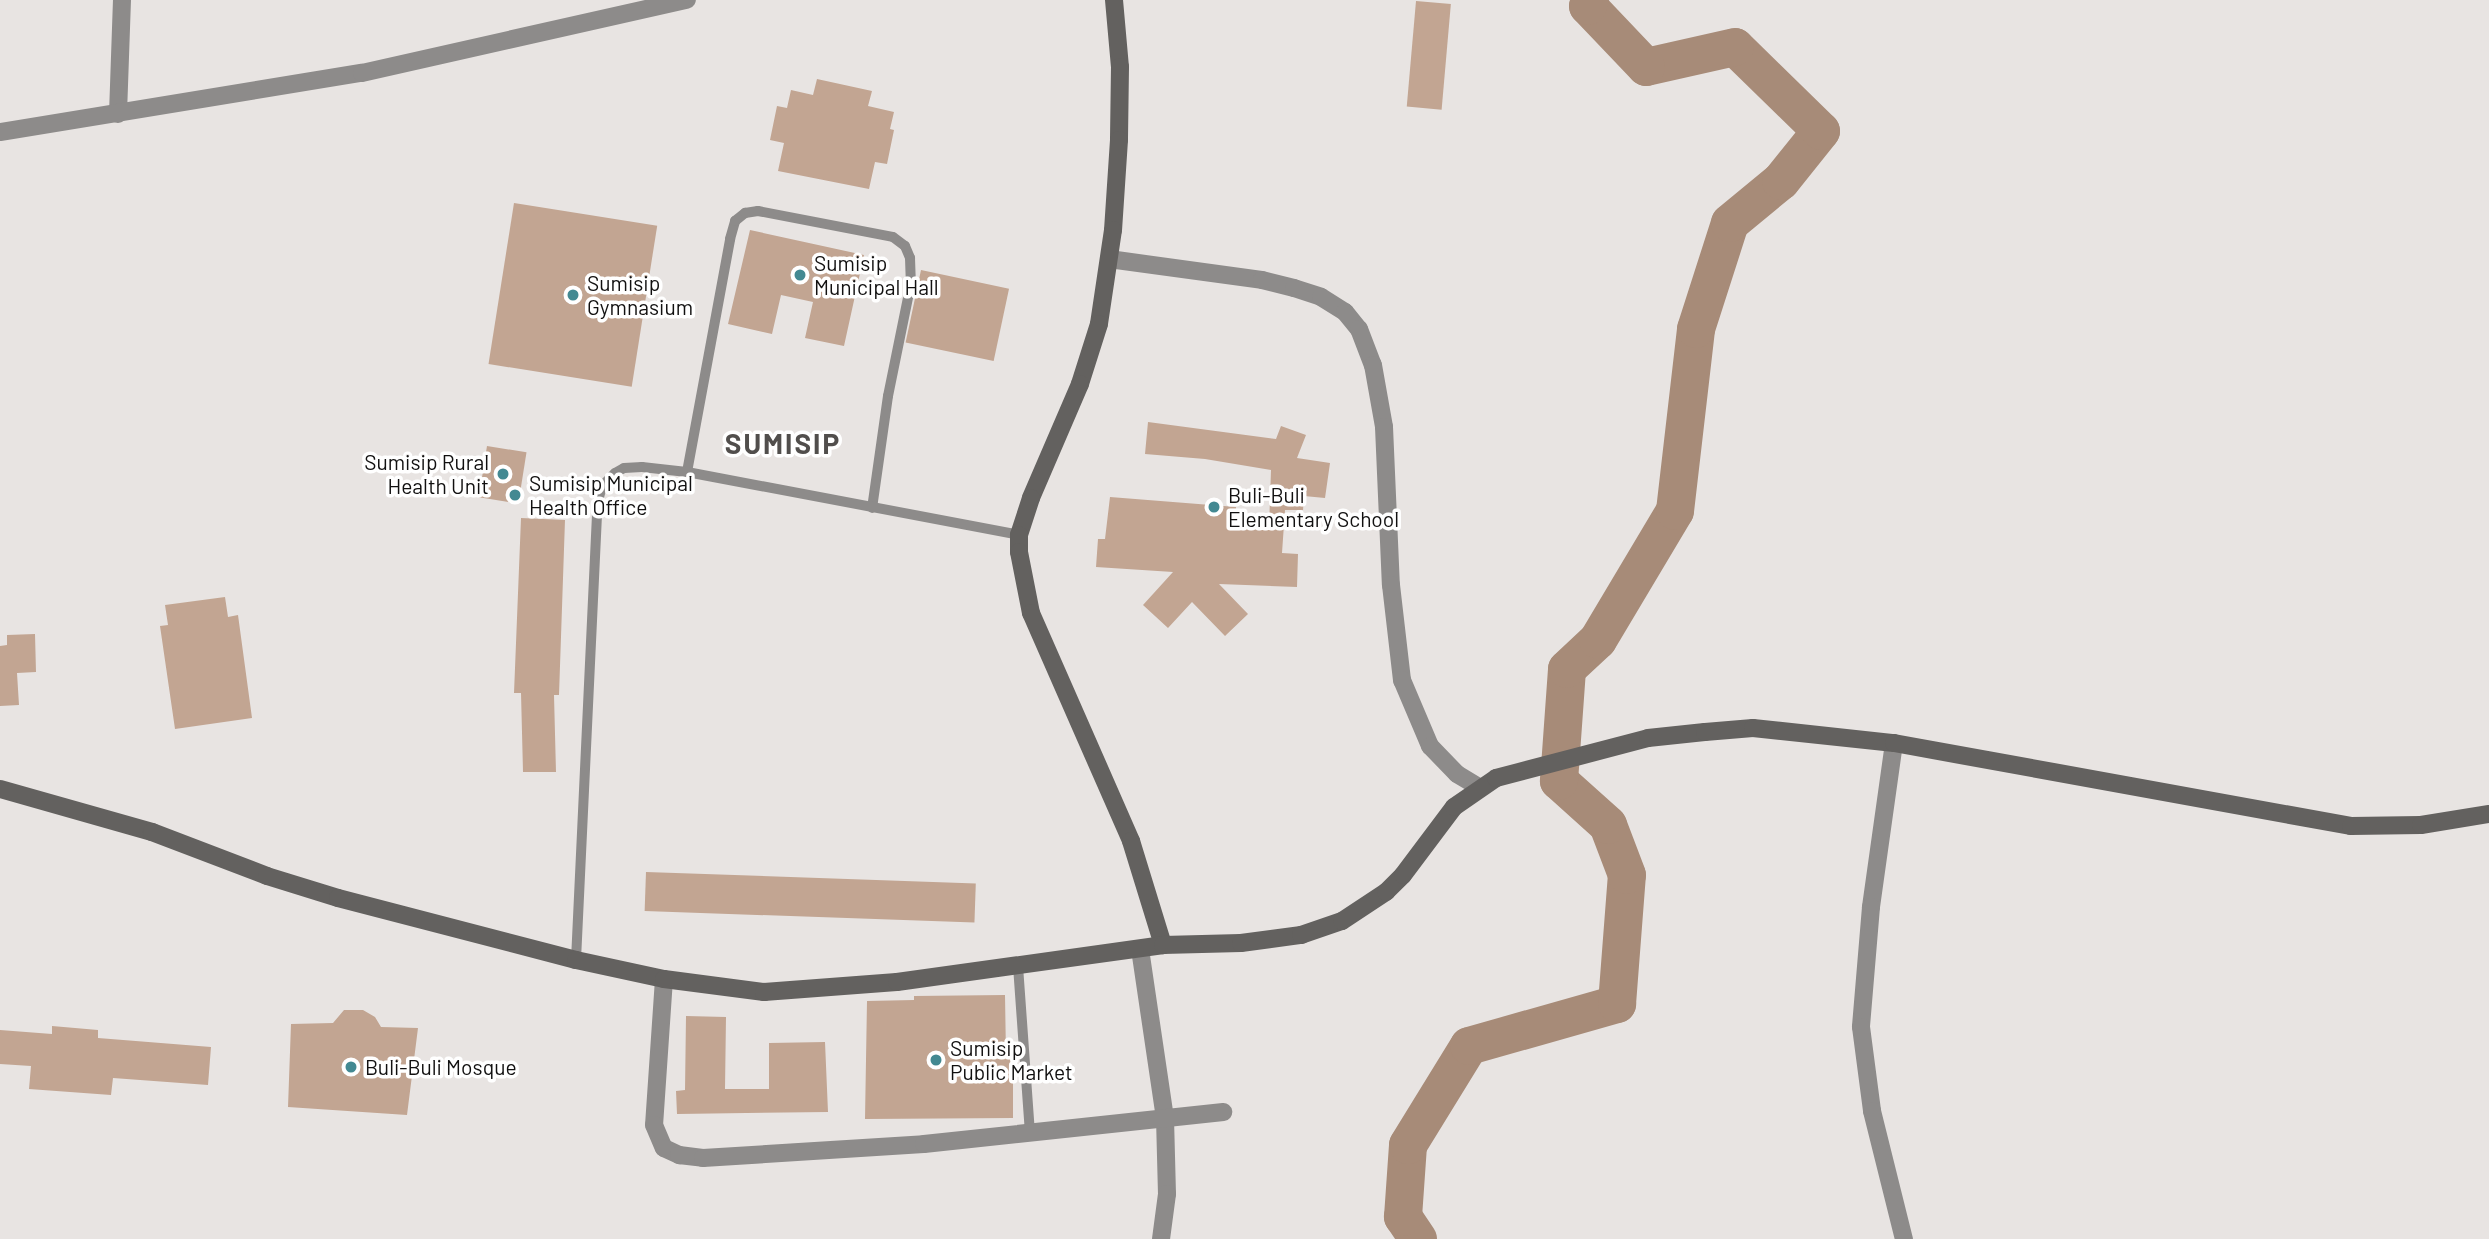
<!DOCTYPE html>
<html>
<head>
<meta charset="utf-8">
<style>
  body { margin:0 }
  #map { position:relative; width:2489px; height:1239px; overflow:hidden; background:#e8e4e2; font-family:Barlow,sans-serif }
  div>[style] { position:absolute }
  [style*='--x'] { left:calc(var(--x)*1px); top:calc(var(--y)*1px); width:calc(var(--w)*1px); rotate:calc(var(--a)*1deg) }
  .river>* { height:38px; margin:-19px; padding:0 19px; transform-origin:19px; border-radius:19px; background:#a78b78 }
  .building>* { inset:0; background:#c2a592; transform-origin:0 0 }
  .lane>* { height:10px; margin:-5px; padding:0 5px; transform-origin:5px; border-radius:5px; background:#8d8b8a }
  .street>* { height:18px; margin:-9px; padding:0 9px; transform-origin:9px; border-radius:9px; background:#8d8b8a }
  .secondary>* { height:18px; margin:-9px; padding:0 9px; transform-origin:9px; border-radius:9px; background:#63615f }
  .dots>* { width:19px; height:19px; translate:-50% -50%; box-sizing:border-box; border:4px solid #fff; border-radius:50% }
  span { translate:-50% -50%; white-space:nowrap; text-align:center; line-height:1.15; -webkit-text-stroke:7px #fff; paint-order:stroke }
  .poi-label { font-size:21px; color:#111010 }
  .left { translate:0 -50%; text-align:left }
  .right { translate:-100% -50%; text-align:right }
  .district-label { font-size:28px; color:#514e4c; font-weight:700; letter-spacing:2px }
</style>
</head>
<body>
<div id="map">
  <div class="river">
    <i style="--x:1418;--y:1239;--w:27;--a:-124"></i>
    <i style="--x:1403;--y:1217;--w:72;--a:-86"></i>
    <i style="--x:1408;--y:1145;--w:116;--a:-58.4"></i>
    <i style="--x:1469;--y:1046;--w:154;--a:-15.8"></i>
    <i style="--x:1617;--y:1004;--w:129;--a:-85.6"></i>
    <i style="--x:1627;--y:875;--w:53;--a:-110.8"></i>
    <i style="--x:1608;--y:825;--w:66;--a:-138.1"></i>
    <i style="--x:1559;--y:781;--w:112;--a:-85.9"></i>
    <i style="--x:1567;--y:669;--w:42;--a:-43.1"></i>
    <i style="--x:1598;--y:640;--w:150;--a:-59.2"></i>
    <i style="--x:1675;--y:511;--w:183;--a:-83.4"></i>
    <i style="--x:1696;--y:329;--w:111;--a:-72.2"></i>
    <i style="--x:1730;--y:223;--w:66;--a:-39.5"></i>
    <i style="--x:1781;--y:181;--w:64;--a:-51.3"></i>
    <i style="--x:1821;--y:131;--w:120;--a:-135.7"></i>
    <i style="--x:1735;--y:47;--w:91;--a:167.3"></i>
    <i style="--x:1646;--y:67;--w:84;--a:-133.6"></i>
    <i style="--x:1588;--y:6;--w:6;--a:-72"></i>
  </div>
  <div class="building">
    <i style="left:1416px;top:1px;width:35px;height:106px;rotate:5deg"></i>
    <i style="clip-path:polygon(817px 79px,872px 91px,868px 106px,894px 112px,890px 129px,894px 130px,887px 164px,875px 162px,869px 189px,778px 171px,784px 143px,770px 140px,777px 106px,787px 108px,791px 90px,813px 95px)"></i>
    <i style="left:514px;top:203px;width:145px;height:163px;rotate:9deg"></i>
    <i style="clip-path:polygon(750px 230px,864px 255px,844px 346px,805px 338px,813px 302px,781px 295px,772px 334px,728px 324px)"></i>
    <i style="left:921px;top:270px;width:90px;height:74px;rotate:12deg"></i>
    <i style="clip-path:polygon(1148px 422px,1276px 439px,1281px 426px,1306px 435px,1297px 458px,1330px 463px,1325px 498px,1304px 496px,1303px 510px,1285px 510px,1282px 553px,1298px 554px,1297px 587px,1219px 584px,1248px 614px,1225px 636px,1192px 602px,1168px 628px,1143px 605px,1173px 572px,1096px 567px,1098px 539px,1105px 539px,1110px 497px,1236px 507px,1235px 526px,1269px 528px,1271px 470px,1205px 459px,1145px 454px)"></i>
    <i style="left:487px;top:446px;width:40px;height:52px;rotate:9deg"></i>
    <i style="clip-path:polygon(521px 518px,565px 520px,559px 695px,554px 695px,556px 772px,523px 772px,521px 693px,514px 693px)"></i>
    <i style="clip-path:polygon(225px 597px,228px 617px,238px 615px,252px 718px,175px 729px,160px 626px,168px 625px,165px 605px)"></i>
    <i style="clip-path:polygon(35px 634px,36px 672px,17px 673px,19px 705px,0 706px,0 646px,7px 645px,7px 635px)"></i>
    <i style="left:646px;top:872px;width:330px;height:39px;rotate:2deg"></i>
    <i style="clip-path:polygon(1005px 995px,1006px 1056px,1013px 1056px,1013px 1118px,865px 1119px,867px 1001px,914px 1000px,914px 996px)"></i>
    <i style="clip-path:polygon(344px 1010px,363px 1010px,375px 1017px,381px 1027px,418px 1028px,407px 1115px,288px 1107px,291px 1024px,333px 1023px)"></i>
    <i style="clip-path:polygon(686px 1016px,726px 1017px,725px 1089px,769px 1089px,769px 1043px,825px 1042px,828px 1112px,677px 1114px,676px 1091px,685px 1090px)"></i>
    <i style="clip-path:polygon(52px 1026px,98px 1030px,98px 1038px,211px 1047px,208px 1085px,113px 1078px,111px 1095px,29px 1089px,31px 1066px,0 1064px,0 1030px,52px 1034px)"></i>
  </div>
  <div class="lane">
    <i style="--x:687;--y:472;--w:237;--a:-79.5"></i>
    <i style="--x:730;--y:239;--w:19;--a:-74"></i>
    <i style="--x:735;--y:221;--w:13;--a:-39"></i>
    <i style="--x:745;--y:213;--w:13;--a:-9"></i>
    <i style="--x:758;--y:211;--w:137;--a:10.9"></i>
    <i style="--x:893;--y:237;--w:15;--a:37"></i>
    <i style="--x:905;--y:246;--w:13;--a:67"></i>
    <i style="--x:910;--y:258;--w:25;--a:88"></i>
    <i style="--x:911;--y:283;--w:115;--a:101.5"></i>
    <i style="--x:888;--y:396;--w:113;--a:98.1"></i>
    <i style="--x:576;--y:960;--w:460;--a:-87.3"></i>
    <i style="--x:598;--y:501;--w:16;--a:-75"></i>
    <i style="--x:602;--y:486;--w:18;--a:-45"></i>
    <i style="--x:615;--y:473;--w:10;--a:-29"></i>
    <i style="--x:624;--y:468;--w:18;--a:-3"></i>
    <i style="--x:642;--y:467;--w:45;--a:6.3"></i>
    <i style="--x:687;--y:472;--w:338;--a:10.7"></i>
    <i style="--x:1018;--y:966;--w:168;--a:85.9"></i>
  </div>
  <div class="street">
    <i style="--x:118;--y:114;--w:114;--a:-88"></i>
    <i style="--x:0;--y:132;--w:367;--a:-9.3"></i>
    <i style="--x:362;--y:73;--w:333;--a:-12.7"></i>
    <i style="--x:1109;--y:259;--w:154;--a:7.8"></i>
    <i style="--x:1262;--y:280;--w:33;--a:14"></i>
    <i style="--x:1294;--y:288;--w:28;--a:18"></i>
    <i style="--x:1321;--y:297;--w:28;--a:32"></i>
    <i style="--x:1345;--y:312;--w:22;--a:51"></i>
    <i style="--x:1359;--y:329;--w:39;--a:69"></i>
    <i style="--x:1373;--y:365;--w:63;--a:79.9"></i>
    <i style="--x:1384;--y:427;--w:158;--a:87.5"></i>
    <i style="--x:1391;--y:585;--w:96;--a:83.4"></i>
    <i style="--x:1402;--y:680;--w:72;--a:67"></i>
    <i style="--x:1430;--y:746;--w:39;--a:46"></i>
    <i style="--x:1457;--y:774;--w:27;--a:31"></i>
    <i style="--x:1894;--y:743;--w:166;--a:98"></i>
    <i style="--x:1871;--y:907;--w:120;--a:94.8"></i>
    <i style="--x:1861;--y:1027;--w:85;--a:82.5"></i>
    <i style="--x:1872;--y:1111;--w:132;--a:76"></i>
    <i style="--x:1140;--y:949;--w:171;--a:81.6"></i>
    <i style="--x:1165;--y:1118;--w:76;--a:88.5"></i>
    <i style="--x:1167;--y:1194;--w:45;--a:97.6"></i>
    <i style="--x:664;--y:979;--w:146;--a:93.9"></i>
    <i style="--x:654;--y:1125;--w:25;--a:67"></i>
    <i style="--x:664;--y:1148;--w:17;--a:25"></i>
    <i style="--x:679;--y:1155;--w:24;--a:7"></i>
    <i style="--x:703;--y:1158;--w:221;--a:-3.6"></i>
    <i style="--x:924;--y:1144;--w:301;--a:-6.1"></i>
  </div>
  <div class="secondary">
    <i style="--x:1114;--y:0;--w:67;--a:84.9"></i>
    <i style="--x:1120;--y:67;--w:73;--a:90.8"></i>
    <i style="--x:1119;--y:140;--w:90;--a:93.8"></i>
    <i style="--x:1113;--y:230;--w:95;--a:98.5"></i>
    <i style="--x:1099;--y:324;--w:63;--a:107.6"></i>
    <i style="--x:1080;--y:384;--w:124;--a:113.3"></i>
    <i style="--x:1031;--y:498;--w:39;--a:108"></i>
    <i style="--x:1019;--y:535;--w:17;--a:90"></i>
    <i style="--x:1019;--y:552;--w:62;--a:78.9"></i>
    <i style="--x:1031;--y:613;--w:249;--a:66.3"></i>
    <i style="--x:1131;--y:841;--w:109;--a:72.9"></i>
    <i style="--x:0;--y:789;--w:158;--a:15.8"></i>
    <i style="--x:152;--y:832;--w:123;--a:20.9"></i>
    <i style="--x:267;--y:876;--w:74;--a:17.2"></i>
    <i style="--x:338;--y:898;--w:246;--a:14.6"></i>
    <i style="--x:576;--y:960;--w:90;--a:12.2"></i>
    <i style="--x:664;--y:979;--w:101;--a:7.4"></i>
    <i style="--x:764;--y:992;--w:133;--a:-4.3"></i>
    <i style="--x:897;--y:982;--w:269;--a:-7.9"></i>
    <i style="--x:1163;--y:945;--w:78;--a:-1.5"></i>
    <i style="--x:1241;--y:943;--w:61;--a:-7.6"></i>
    <i style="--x:1301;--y:935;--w:43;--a:-18.9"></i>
    <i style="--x:1342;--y:921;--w:53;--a:-33.4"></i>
    <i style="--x:1386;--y:892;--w:24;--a:-45"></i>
    <i style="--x:1403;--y:875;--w:85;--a:-53.1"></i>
    <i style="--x:1454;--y:807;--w:51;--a:-34.6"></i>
    <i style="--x:1496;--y:778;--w:157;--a:-14.7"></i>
    <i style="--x:1648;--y:738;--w:57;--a:-6"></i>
    <i style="--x:1705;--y:732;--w:48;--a:-4.8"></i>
    <i style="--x:1753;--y:728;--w:142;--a:6.1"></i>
    <i style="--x:1894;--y:743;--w:464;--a:10.3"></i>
    <i style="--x:2351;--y:826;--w:70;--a:-0.8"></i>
    <i style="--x:2421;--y:825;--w:69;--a:-9.2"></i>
  </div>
  <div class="dots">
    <i style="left:800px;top:275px;background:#438992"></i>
    <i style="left:573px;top:295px;background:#438992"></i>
    <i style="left:503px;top:474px;background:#438992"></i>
    <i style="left:515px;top:495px;background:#438992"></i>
    <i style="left:1214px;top:507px;background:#438992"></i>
    <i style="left:936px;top:1060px;background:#438992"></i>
    <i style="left:351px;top:1067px;background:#438992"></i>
  </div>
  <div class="poi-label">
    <span class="left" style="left:814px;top:275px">Sumisip<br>Municipal Hall</span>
    <span class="left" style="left:587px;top:295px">Sumisip<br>Gymnasium</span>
    <span class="right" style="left:489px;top:474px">Sumisip Rural<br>Health Unit</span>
    <span class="left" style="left:529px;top:495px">Sumisip Municipal<br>Health Office</span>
    <span class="left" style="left:1228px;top:507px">Buli-Buli<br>Elementary School</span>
    <span class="left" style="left:950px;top:1060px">Sumisip<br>Public Market</span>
    <span class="left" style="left:365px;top:1067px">Buli-Buli Mosque</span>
  </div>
  <div class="district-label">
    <span style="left:783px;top:443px">SUMISIP</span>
  </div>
</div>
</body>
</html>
